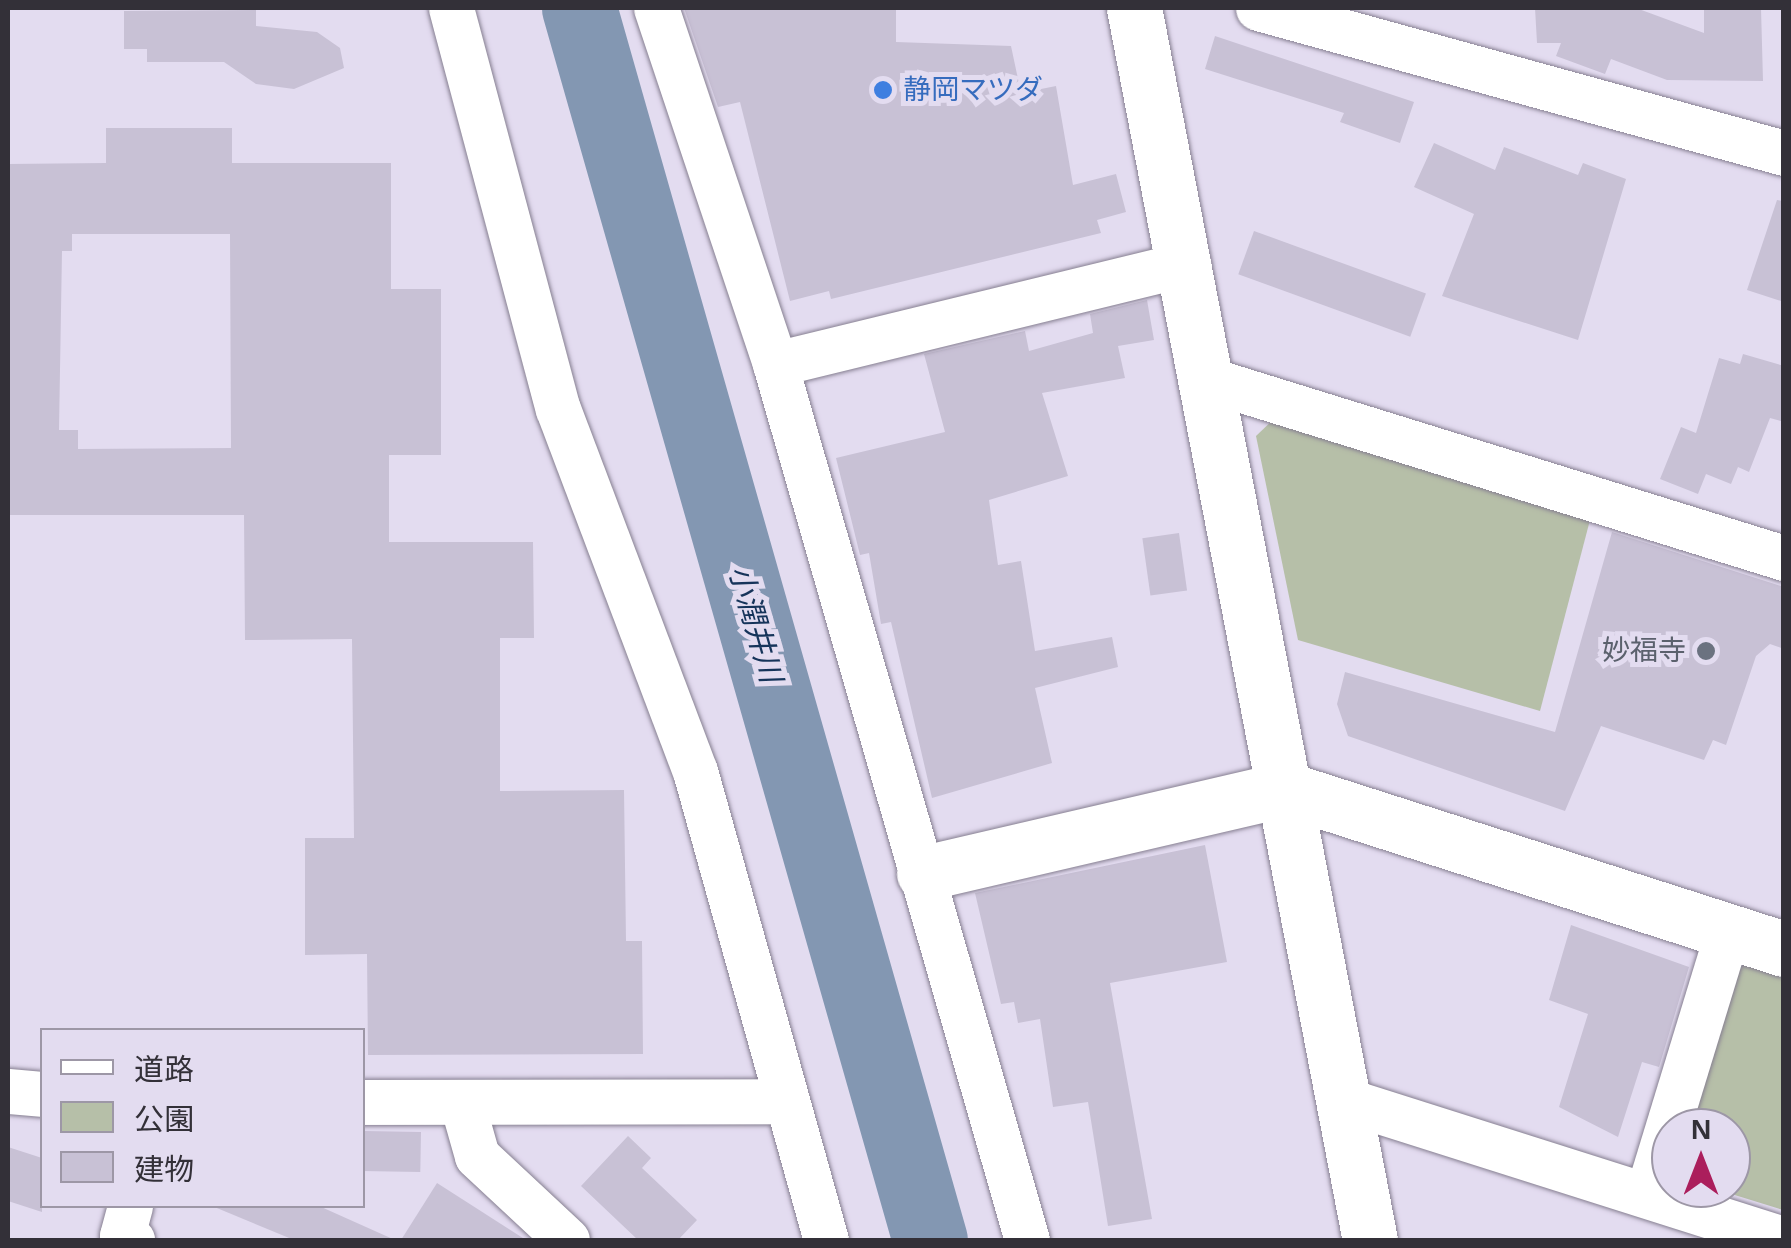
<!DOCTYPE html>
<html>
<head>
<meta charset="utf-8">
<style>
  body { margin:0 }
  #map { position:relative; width:1791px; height:1248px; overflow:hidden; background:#e3dcf0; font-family:Helvetica,"Noto Sans JP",sans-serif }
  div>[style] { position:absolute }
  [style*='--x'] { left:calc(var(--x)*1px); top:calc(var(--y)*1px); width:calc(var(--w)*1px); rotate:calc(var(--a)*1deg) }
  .green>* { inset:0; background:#b6bfa8 }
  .river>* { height:75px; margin:-37.5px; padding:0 37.5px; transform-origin:37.5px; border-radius:37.5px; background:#8397b2 }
  .building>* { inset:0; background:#c8c1d5; transform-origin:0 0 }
  .roads { filter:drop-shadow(0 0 2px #867f91) drop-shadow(0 0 2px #867f91) }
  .minor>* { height:45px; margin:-22.5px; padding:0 22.5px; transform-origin:22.5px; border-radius:22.5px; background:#fff }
  .tertiary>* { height:55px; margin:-27.5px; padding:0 27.5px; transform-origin:27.5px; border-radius:27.5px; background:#fff }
  .dots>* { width:28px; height:28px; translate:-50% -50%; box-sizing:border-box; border:5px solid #e3dcf0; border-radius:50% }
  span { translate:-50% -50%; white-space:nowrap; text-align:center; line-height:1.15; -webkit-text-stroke:10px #e3dcf0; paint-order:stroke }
  .shop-label { font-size:28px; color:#366cbe }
  .left { translate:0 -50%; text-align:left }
  .worship-label { font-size:28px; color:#5b616d }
  .right { translate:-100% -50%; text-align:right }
  .water-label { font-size:30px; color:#16345a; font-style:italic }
  .frame { position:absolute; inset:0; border:10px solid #333038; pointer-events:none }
  .legend { position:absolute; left:40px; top:1028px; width:325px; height:180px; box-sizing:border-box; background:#e3dcf0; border:2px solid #9d97a6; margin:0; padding:12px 18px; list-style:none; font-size:30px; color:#333038 }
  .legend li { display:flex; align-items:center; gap:20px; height:50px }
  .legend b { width:50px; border:2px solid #9d97a6 }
  .north { position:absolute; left:1651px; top:1108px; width:100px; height:100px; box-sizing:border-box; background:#e3dcf0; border:2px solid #9d97a6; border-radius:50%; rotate:0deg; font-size:28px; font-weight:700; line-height:40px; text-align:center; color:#333038 }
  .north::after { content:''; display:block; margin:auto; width:35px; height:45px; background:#ab1e5c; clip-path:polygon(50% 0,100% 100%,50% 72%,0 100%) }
</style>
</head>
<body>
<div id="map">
  <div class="green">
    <i style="clip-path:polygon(1277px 416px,1590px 520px,1540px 711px,1298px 640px,1256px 436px)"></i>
    <i style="clip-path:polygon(1741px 958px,1783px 971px,1783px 1210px,1712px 1188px,1731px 1188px,1731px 1128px,1689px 1128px)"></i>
  </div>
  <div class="river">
    <i style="--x:579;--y:8;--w:1281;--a:74.1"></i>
  </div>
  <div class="building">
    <i style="clip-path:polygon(684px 8px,896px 8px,896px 42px,1011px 46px,1021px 93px,1056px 86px,1073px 185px,1116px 174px,1126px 212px,1097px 220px,1101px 233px,831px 299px,829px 291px,790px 301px,740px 102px,718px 107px)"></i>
    <i style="clip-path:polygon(1535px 8px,1636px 8px,1704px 33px,1704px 8px,1761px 8px,1763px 81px,1667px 80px,1611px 59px,1605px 74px,1556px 56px,1561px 43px,1537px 43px)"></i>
    <i style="clip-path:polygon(256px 10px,256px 26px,317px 32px,340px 48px,344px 68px,294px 89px,256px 84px,224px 62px,147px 62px,147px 49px,124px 49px,124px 11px)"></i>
    <i style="clip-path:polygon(1215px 36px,1414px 102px,1400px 143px,1340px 122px,1344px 113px,1205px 69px)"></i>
    <i style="clip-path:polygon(evenodd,106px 128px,232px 128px,232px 163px,391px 163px,391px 289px,441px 289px,441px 455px,389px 455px,389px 542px,533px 542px,534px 638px,500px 638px,500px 791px,624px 790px,626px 941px,642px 941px,643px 1054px,368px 1055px,367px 954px,305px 955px,305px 838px,354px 838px,352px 639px,245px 640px,244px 515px,8px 515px,8px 164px,106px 163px,106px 128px,72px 234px,230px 234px,231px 448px,78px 449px,78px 430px,59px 430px,62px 251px,72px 251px,72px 234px)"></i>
    <i style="clip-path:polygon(1434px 143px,1495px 170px,1504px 147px,1578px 175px,1583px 163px,1626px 179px,1578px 340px,1442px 296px,1474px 214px,1414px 187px)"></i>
    <i style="clip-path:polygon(1777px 200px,1784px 201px,1784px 302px,1747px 290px)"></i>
    <i style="left:1254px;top:231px;width:183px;height:46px;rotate:20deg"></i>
    <i style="clip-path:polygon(1147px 300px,1154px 340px,1118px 346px,1125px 378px,1042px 393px,1068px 476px,989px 500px,998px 565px,1021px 561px,1035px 651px,1112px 637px,1118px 667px,1035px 688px,1052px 763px,932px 798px,891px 622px,881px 624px,869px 553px,860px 555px,836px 458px,945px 432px,924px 354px,1025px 331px,1029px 351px,1093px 333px,1090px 314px)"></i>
    <i style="clip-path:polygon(1743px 354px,1784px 366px,1784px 422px,1770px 418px,1749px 472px,1738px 467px,1731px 484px,1706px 474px,1698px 494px,1660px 479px,1681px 427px,1696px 433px,1719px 358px,1740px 364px)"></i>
    <i style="clip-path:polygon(1612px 532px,1784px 587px,1784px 649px,1770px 644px,1756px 656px,1726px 745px,1713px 740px,1704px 760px,1601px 726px,1565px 811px,1348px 736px,1337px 704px,1345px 672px,1555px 732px)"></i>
    <i style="left:1179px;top:533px;width:58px;height:37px;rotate:82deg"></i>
    <i style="clip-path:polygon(1205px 845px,1227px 962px,1110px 983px,1152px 1219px,1108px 1226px,1088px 1102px,1053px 1107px,1040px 1019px,1018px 1023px,1014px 1002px,1001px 1004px,975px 893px)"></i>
    <i style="clip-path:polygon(1571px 925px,1689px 967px,1659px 1067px,1642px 1062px,1618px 1137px,1559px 1107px,1588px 1014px,1549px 1000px)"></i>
    <i style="left:362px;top:1131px;width:59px;height:40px;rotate:1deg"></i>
    <i style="clip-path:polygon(628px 1136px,651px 1158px,642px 1168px,697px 1220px,678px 1240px,638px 1240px,581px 1186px)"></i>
    <i style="clip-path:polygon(8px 1147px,42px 1158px,42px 1212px,8px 1201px)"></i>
    <i style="clip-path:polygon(437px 1183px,526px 1240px,401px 1240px)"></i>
    <i style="clip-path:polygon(212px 1206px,319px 1206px,395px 1240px,294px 1240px)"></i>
  </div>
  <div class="roads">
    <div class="minor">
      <i style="--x:451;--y:8;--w:415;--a:75.1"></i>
      <i style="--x:558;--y:409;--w:387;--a:69.3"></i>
      <i style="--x:695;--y:771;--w:487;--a:74.4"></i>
      <i style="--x:656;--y:8;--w:375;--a:71.5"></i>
      <i style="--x:775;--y:364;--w:912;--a:73.95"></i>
      <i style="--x:1258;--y:8;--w:546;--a:15.41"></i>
      <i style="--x:775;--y:364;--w:425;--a:-13.7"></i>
      <i style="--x:1210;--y:380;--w:601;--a:17.23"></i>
      <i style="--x:8;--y:1091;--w:34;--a:5"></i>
      <i style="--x:1348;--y:1101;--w:457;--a:17.6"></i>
      <i style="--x:362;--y:1102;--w:425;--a:-0.1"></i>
      <i style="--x:462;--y:1103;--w:55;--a:74.2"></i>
      <i style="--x:477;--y:1156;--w:123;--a:43"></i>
      <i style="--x:1647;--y:1195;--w:274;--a:-73"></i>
      <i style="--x:130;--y:1206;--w:31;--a:105"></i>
      <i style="--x:122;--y:1236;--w:11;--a:22"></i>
    </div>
    <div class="tertiary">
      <i style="--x:1134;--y:8;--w:1254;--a:79.16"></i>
      <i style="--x:924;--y:873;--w:371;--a:-13.1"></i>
      <i style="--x:1285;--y:789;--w:524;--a:17.78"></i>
    </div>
  </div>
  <div class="dots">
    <i style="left:883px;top:90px;background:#3f7fe0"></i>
    <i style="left:1706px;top:651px;background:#6b7280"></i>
  </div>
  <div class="shop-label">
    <span class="left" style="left:903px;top:90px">静岡マツダ</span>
  </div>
  <div class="worship-label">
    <span class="right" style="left:1686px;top:651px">妙福寺</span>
  </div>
  <div class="water-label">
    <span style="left:755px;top:624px;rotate:74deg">小潤井川</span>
  </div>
  <div class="frame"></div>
  <ul class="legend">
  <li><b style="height:12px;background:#fff"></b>道路</li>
  <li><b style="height:28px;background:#b6bfa8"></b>公園</li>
  <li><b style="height:28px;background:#c8c1d5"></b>建物</li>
  </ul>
  <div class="north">N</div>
</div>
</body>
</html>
